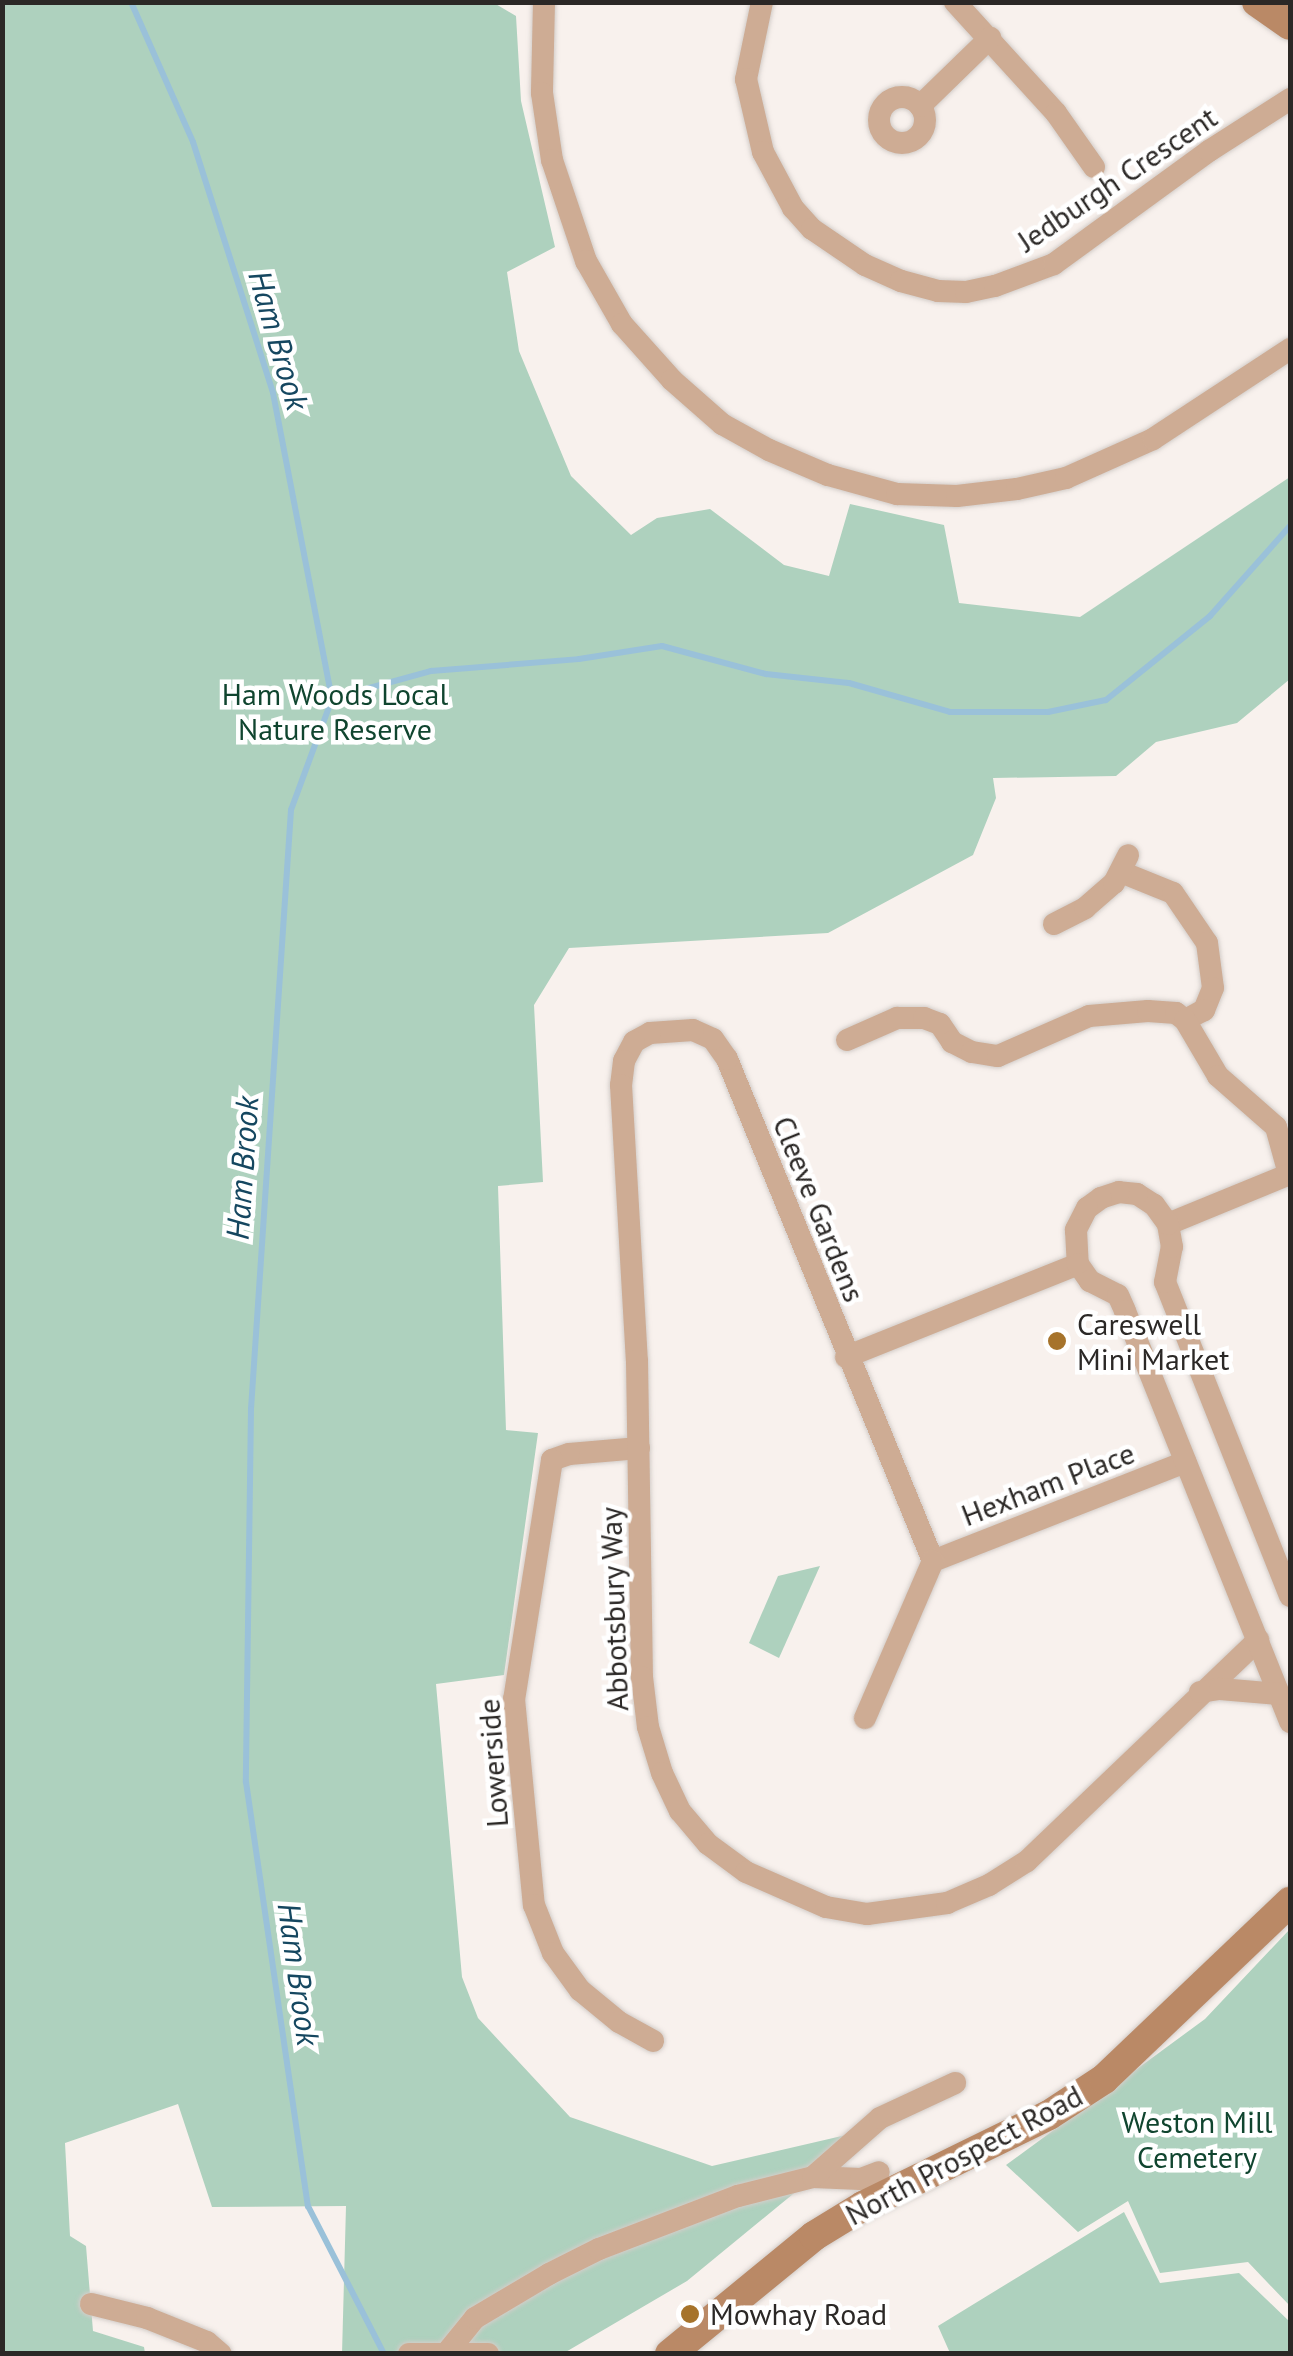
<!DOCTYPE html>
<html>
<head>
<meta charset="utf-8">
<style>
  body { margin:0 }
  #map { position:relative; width:1293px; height:2356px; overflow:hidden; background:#f8f1ed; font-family:"PT Sans",sans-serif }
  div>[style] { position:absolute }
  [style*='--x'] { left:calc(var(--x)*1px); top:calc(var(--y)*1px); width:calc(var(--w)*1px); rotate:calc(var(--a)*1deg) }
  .green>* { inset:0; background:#aed1be }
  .stream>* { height:6px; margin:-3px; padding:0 3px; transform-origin:3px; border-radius:3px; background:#9ac1d9 }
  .roads { filter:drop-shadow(0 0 2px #d3cdc9) drop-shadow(0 0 2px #d3cdc9) }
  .street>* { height:22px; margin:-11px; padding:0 11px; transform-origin:11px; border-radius:11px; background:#ceac94 }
  .street>.ring { margin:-11px; padding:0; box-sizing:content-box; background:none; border:22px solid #ceac94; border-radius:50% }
  .secondary>* { height:30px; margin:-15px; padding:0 15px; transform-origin:15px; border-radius:15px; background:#ba8966 }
  .dots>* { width:28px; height:28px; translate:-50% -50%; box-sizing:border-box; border:5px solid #fff; border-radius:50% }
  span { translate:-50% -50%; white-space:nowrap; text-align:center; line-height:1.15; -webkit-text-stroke:9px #fff; paint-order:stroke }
  .street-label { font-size:30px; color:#2b2826 }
  .park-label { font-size:30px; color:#10452f }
  .poi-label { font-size:30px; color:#2b2826 }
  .left { translate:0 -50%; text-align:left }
  .water-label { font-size:32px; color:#154760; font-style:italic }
  .frame { position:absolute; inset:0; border:5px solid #2b2826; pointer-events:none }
</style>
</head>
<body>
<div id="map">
  <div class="green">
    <i style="clip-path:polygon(3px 3px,494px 3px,516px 16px,521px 101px,555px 247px,507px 272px,519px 351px,571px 476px,631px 535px,657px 518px,710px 509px,784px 565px,829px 576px,850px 504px,944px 525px,959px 603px,1080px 617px,1290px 477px,1290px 679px,1237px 723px,1156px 742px,1116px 776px,993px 778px,996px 798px,973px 855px,828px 933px,569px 948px,534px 1005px,543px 1182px,498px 1186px,506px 1430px,538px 1433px,504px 1675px,436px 1684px,462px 1977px,478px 2018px,570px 2117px,712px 2166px,872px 2129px,687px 2281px,564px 2353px,342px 2354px,346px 2206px,212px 2207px,178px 2104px,65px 2143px,70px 2236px,86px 2246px,93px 2331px,144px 2347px,145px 2353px,3px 2353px)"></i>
    <i style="clip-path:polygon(820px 1566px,779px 1658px,749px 1643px,778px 1576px)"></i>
    <i style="clip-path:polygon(1290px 1929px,1290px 2306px,1248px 2262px,1160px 2273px,1128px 2201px,1078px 2232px,1006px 2165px,1205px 2019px)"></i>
    <i style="clip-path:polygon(1124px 2212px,1160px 2283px,1239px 2273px,1290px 2322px,1290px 2353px,950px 2353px,938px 2326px)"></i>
  </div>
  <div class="stream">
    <i style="--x:131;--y:2;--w:153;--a:66.1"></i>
    <i style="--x:193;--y:142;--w:263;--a:72.3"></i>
    <i style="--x:273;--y:393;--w:312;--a:79.1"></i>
    <i style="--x:332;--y:699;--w:118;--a:110.3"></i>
    <i style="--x:291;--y:810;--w:600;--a:93.82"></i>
    <i style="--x:251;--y:1409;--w:373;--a:90.8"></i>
    <i style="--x:246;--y:1782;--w:429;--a:81.7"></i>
    <i style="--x:308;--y:2206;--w:166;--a:62.8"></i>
    <i style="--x:362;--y:690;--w:72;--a:-15.4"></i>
    <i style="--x:431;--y:671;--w:148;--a:-4.6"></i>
    <i style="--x:579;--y:659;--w:84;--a:-8.9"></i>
    <i style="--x:662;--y:646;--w:108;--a:15.1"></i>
    <i style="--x:766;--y:674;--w:83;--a:6.2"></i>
    <i style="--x:849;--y:683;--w:105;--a:16"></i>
    <i style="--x:950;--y:712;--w:98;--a:0"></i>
    <i style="--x:1048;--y:712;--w:59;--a:-11.7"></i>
    <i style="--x:1106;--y:700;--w:134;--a:-38.9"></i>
    <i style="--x:1210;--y:616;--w:120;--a:-48.4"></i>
  </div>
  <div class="roads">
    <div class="street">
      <i style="--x:544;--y:2;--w:91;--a:91.3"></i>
      <i style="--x:542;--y:93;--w:68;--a:81.5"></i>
      <i style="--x:552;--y:160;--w:107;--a:71.4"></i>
      <i style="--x:586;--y:261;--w:73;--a:60.3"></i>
      <i style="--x:622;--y:324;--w:75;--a:48.2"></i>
      <i style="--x:672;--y:380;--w:67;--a:41.3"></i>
      <i style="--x:722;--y:424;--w:54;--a:29"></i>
      <i style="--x:769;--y:450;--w:64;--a:23"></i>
      <i style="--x:828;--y:475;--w:72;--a:15.4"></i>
      <i style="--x:897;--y:494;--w:60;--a:1.9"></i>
      <i style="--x:957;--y:496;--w:60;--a:-6.7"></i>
      <i style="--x:1017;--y:489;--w:50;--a:-12.7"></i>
      <i style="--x:1066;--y:478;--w:95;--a:-24.1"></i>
      <i style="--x:1153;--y:439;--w:164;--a:-33.3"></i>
      <i style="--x:762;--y:2;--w:79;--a:101.7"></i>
      <i style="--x:746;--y:79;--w:75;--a:76.9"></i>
      <i style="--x:763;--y:152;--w:64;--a:61.8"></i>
      <i style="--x:793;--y:208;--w:28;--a:48"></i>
      <i style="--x:812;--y:229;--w:64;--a:34.2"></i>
      <i style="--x:865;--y:265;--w:39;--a:24"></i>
      <i style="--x:901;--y:281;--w:38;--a:15"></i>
      <i style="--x:938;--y:291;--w:28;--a:2"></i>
      <i style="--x:966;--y:292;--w:30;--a:-12"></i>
      <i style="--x:995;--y:286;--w:63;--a:-20.4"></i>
      <i style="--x:1054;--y:264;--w:192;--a:-36.1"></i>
      <i style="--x:1209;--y:151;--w:96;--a:-32.7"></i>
      <i style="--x:955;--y:2;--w:150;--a:47.7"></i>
      <i style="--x:1056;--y:113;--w:66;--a:54.9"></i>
      <i class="ring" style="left:879px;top:97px;width:24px;height:24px"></i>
      <i style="--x:920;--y:106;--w:98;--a:-44.2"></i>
      <i style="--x:1121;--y:872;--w:56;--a:22"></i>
      <i style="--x:1173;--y:893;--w:60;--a:55.8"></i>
      <i style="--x:1207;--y:943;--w:45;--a:82.4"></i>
      <i style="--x:1213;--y:988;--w:24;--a:112"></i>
      <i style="--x:1204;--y:1010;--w:21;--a:152"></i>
      <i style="--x:1054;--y:924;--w:35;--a:-27"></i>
      <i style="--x:1085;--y:908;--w:38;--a:-41"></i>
      <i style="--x:1114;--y:883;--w:31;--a:-63"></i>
      <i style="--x:847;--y:1040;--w:55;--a:-23.7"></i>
      <i style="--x:897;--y:1018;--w:27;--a:0"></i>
      <i style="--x:924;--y:1018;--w:17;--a:21"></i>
      <i style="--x:940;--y:1024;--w:22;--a:56"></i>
      <i style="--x:952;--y:1042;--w:22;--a:27"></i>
      <i style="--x:972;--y:1052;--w:26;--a:9"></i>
      <i style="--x:998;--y:1056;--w:99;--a:-23.7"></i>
      <i style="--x:1089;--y:1016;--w:59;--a:-4.8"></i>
      <i style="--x:1148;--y:1011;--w:28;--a:4"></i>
      <i style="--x:1176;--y:1013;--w:11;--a:38"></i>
      <i style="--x:1185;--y:1020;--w:65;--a:59.5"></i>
      <i style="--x:1218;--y:1076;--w:77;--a:41.3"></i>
      <i style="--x:1276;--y:1127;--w:49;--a:74.5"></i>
      <i style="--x:1168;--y:1224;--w:132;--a:-22.3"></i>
      <i style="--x:846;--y:1357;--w:250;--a:-21.8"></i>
      <i style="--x:639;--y:1448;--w:70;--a:175.1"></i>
      <i style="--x:569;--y:1454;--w:18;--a:161"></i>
      <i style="--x:552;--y:1460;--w:242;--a:99"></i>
      <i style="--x:514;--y:1699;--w:207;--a:84.5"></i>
      <i style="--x:534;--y:1905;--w:52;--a:68.4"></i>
      <i style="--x:553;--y:1953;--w:46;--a:53.9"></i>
      <i style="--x:580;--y:1990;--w:50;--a:39.4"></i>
      <i style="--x:619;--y:2022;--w:39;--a:29"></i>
      <i style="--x:933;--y:1561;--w:543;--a:-112.31"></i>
      <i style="--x:727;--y:1059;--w:24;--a:-125"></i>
      <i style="--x:713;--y:1039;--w:22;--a:-156"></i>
      <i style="--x:693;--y:1030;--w:43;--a:176"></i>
      <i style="--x:650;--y:1033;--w:18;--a:151"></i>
      <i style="--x:634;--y:1042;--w:21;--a:118"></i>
      <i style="--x:624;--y:1061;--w:24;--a:97"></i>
      <i style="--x:621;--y:1085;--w:276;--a:86.7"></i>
      <i style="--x:637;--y:1361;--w:316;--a:89.1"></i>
      <i style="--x:642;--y:1677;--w:50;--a:83.2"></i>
      <i style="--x:648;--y:1727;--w:48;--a:73.1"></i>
      <i style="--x:662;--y:1773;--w:42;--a:64.7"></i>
      <i style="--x:680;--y:1811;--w:43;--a:49.7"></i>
      <i style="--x:708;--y:1844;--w:47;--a:36.4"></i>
      <i style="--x:746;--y:1872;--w:87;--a:23.6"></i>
      <i style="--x:826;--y:1907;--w:42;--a:9.7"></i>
      <i style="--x:867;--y:1914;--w:81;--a:-7.8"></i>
      <i style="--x:947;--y:1903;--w:46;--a:-23.2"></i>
      <i style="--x:989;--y:1885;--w:45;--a:-32.3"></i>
      <i style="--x:1027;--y:1861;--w:320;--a:-43.7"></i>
      <i style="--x:933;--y:1561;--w:271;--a:-21.4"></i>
      <i style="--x:1290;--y:1596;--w:338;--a:-111.7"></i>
      <i style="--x:1165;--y:1282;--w:36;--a:-79"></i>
      <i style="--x:1172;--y:1247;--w:23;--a:-100"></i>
      <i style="--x:1168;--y:1224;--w:24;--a:-126"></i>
      <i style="--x:1154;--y:1205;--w:20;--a:-147"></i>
      <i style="--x:1137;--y:1194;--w:18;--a:-174"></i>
      <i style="--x:1119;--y:1192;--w:19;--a:162"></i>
      <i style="--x:1101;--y:1198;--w:17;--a:144"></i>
      <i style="--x:1087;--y:1208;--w:25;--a:117"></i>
      <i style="--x:1076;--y:1230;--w:34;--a:87"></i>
      <i style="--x:1078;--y:1264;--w:21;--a:55"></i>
      <i style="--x:1090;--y:1281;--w:31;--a:27"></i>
      <i style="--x:1118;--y:1295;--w:17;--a:66"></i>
      <i style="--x:1125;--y:1311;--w:443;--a:68.1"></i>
      <i style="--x:1200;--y:1692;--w:20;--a:-9"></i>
      <i style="--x:1220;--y:1689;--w:59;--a:4.8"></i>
      <i style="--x:865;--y:1718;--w:171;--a:-66.6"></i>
      <i style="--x:813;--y:2177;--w:48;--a:2.4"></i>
      <i style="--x:861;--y:2179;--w:19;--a:-21"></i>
      <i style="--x:91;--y:2304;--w:58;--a:14"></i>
      <i style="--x:147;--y:2318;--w:65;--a:21.8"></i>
      <i style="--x:207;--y:2342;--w:18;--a:41"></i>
      <i style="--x:449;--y:2350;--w:41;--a:-50.9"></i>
      <i style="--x:475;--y:2318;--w:86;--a:-30.7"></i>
      <i style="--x:549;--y:2274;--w:56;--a:-26.6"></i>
      <i style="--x:599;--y:2249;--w:149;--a:-20.9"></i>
      <i style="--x:738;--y:2196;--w:77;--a:-14.2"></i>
      <i style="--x:813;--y:2177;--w:89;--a:-41.4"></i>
      <i style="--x:880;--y:2118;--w:83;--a:-25"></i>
      <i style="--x:409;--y:2354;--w:79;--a:0"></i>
    </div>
    <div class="secondary">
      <i style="--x:1257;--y:2;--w:40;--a:34.9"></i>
      <i style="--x:670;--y:2354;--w:186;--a:-39.3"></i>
      <i style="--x:814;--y:2236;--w:57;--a:-31.5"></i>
      <i style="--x:863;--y:2206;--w:207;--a:-26.1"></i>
      <i style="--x:1049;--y:2115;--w:66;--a:-33.2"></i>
      <i style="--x:1104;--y:2079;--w:257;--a:-43.6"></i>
    </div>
  </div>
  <div class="dots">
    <i style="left:1057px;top:1341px;background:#a6732b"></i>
    <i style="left:690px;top:2314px;background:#a6732b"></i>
  </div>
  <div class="street-label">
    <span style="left:1117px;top:179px;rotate:-34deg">Jedburgh Crescent</span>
    <span style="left:819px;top:1209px;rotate:68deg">Cleeve Gardens</span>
    <span style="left:1048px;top:1484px;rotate:-21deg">Hexham Place</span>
    <span style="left:614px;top:1609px;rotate:-92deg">Abbotsbury Way</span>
    <span style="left:493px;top:1763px;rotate:-94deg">Lowerside</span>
    <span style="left:964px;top:2155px;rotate:-28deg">North Prospect Road</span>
  </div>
  <div class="park-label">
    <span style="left:335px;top:711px">Ham Woods Local<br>Nature Reserve</span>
    <span style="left:1197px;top:2139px">Weston Mill<br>Cemetery</span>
  </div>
  <div class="poi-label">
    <span class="left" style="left:1077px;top:1341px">Careswell<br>Mini Market</span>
    <span class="left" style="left:710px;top:2314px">Mowhay Road</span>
  </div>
  <div class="water-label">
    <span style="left:279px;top:340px;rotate:74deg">Ham Brook</span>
    <span style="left:242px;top:1168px;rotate:-86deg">Ham Brook</span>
    <span style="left:299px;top:1974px;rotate:82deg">Ham Brook</span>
  </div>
  <div class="frame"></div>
</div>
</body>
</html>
